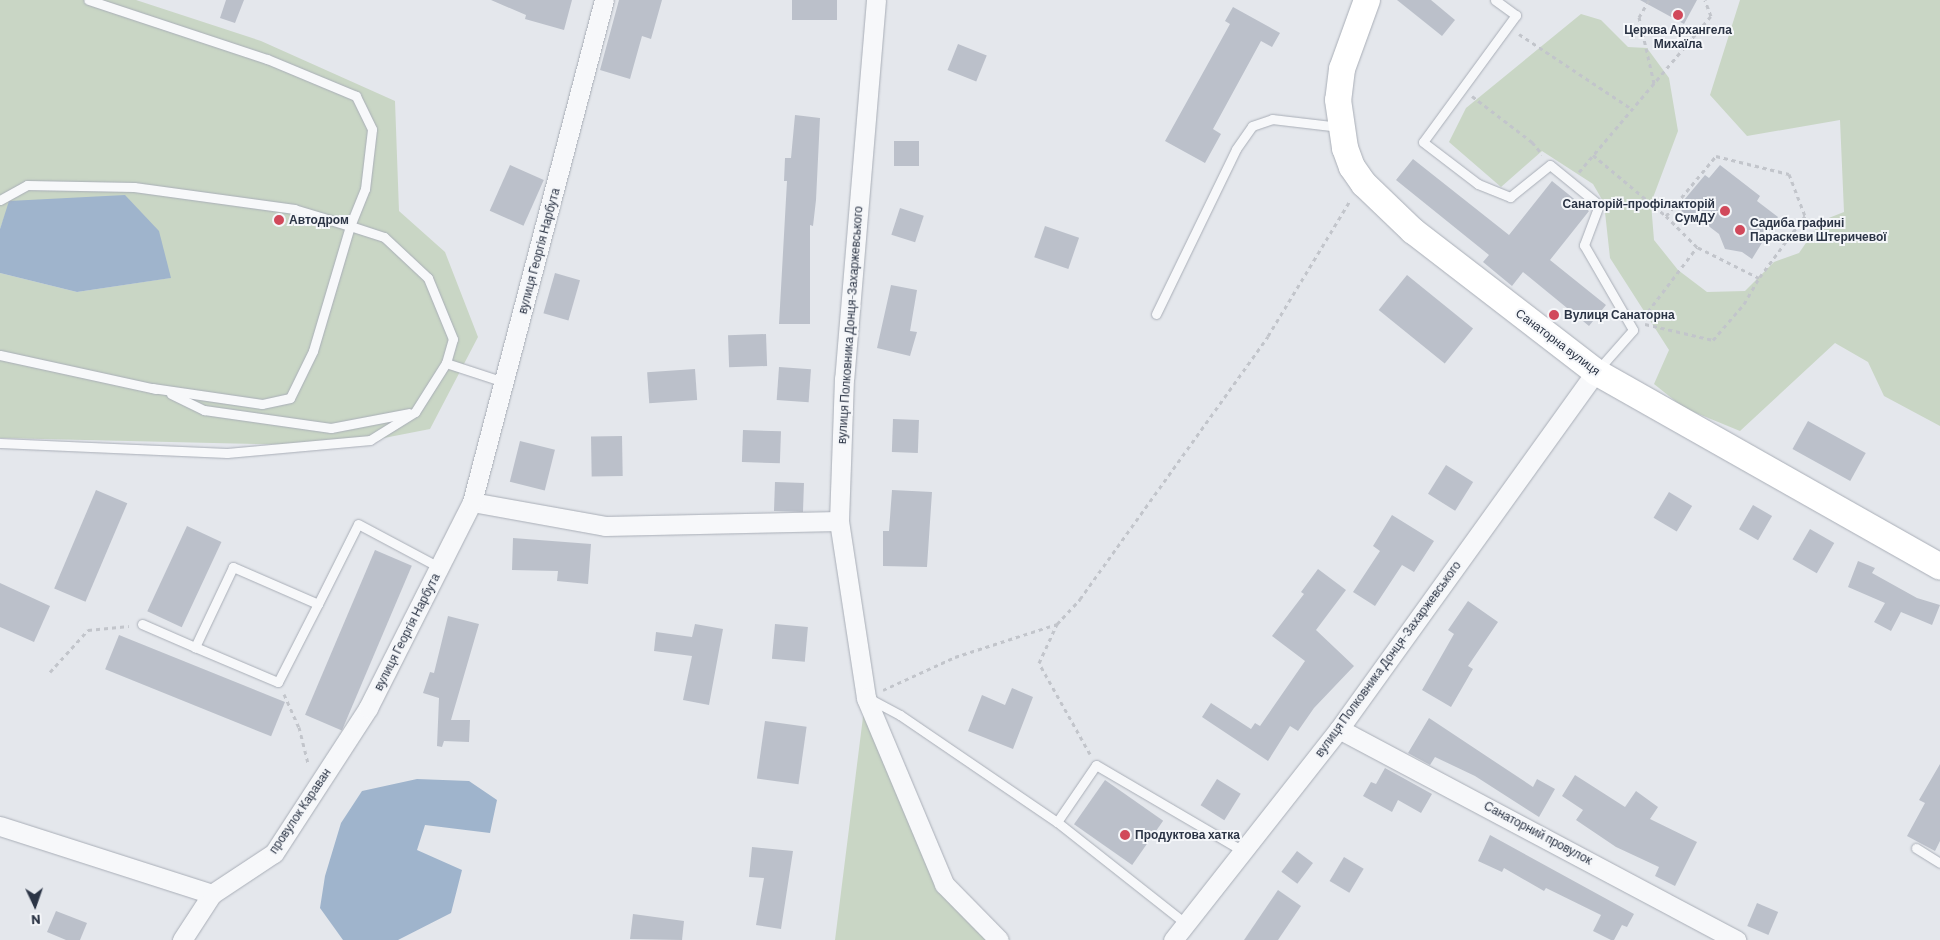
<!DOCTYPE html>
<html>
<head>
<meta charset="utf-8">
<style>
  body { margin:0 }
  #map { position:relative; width:1940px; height:940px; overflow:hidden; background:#e4e7ec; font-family:Barlow,sans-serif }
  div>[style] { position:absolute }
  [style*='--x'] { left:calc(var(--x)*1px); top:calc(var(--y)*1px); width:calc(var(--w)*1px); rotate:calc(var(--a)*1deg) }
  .green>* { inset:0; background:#c9d6c5 }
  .water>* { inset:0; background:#9fb4cc }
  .building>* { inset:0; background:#bbc0ca; transform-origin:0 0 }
  .path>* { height:3px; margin-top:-1.5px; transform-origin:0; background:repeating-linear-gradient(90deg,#c2c5cb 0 4px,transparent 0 8px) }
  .roads { filter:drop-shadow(0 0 1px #a9aeb7) drop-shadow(0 0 1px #a9aeb7) }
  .service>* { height:9px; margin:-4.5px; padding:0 4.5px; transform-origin:4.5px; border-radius:4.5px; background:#f7f8fa }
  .minor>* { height:19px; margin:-9.5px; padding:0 9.5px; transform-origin:9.5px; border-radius:9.5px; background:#f7f8fa }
  .secondary>* { height:26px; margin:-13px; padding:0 13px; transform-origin:13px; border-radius:13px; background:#fff }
  .dots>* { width:14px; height:14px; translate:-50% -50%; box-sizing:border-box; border:2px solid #f4f6f9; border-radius:50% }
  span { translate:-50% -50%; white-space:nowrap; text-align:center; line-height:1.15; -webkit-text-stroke:4px #f4f6f9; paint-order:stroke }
  .poi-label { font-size:12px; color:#2b3445; font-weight:700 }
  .right { translate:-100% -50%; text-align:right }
  .left { translate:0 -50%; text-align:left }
  .street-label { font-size:12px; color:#2b3445 }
  .north { position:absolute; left:10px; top:880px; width:50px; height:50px; -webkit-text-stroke:4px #f4f6f9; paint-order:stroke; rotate:177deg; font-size:14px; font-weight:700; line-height:20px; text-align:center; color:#2b3445 }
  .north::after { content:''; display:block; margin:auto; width:18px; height:22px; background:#2b3445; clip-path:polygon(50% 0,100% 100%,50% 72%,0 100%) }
</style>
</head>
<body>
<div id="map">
  <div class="green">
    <i style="clip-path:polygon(0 0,136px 0,261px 41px,395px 101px,399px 211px,445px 252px,478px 337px,430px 429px,343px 446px,0 438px,0 273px,77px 292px,170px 278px,10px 201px,0 229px)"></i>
    <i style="clip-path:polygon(1740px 0,1940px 0,1940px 426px,1884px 396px,1868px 362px,1835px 343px,1740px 431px,1684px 408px,1654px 384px,1669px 350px,1610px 258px,1604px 203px,1593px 184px,1542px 151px,1501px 187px,1449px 142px,1466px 108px,1581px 14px,1601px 20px,1628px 47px,1647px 48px,1669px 78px,1678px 131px,1651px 203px,1654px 240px,1678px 270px,1707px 292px,1745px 291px,1774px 262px,1799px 253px,1821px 221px,1844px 212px,1840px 120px,1747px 136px,1710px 95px)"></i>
    <i style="clip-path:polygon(864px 709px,938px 889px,986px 940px,835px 940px)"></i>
  </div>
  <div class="water">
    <i style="clip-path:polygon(125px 195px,159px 231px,171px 278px,77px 292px,0 273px,0 229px,9px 201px)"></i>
    <i style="clip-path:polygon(417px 779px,469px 781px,497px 800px,490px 833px,425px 825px,417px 850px,462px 870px,451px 913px,398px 940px,343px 940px,320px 908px,325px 876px,341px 823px,362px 791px)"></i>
  </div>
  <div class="building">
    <i style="clip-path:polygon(226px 0,244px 0,235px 23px,220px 18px)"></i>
    <i style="clip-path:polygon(491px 0,572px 0,564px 30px,525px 19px,526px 15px)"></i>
    <i style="clip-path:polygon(619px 0,662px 0,651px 39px,642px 36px,630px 79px,600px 70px)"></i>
    <i style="left:792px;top:0;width:45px;height:20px"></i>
    <i style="clip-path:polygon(1397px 0,1431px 0,1455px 20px,1442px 36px)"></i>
    <i style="clip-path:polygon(1640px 0,1697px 0,1684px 24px)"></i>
    <i style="clip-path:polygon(1233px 7px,1280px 33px,1272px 47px,1261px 41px,1213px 129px,1221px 134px,1205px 163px,1165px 141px,1230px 24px,1225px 21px)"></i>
    <i style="left:958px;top:44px;width:31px;height:28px;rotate:22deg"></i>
    <i style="clip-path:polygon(795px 115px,820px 118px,816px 200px,813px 226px,810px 225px,810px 324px,779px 324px,787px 181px,784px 181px,785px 158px,791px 158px)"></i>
    <i style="left:894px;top:141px;width:25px;height:25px"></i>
    <i style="clip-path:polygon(1413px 159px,1509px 235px,1552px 181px,1589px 211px,1550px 260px,1606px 305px,1589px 326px,1523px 272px,1512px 286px,1483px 262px,1489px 255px,1396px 180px)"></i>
    <i style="left:510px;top:165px;width:37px;height:50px;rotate:24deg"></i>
    <i style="clip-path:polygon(1720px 165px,1760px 196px,1757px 201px,1778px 217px,1752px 259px,1742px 252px,1725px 249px,1719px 234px,1698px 218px,1688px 217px,1681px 213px,1684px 200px,1705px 175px,1709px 178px)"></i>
    <i style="left:900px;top:208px;width:25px;height:28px;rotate:18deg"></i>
    <i style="left:1045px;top:226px;width:36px;height:33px;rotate:19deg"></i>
    <i style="left:555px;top:273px;width:26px;height:42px;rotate:16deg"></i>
    <i style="left:1407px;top:275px;width:85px;height:45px;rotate:39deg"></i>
    <i style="clip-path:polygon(891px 285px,917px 290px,910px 331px,917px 332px,910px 356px,877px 348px)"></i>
    <i style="left:766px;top:334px;width:32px;height:38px;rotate:88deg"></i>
    <i style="left:779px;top:367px;width:32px;height:33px;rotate:4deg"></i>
    <i style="left:695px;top:369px;width:31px;height:48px;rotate:86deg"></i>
    <i style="left:893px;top:419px;width:26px;height:33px;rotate:2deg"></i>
    <i style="left:1808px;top:421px;width:66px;height:32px;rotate:29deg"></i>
    <i style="left:743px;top:430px;width:38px;height:32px;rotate:2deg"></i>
    <i style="left:622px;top:436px;width:40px;height:31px;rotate:89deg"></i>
    <i style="left:520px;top:441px;width:36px;height:42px;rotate:14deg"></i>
    <i style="left:1446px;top:465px;width:32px;height:34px;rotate:32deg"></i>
    <i style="left:775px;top:482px;width:29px;height:29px;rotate:2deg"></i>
    <i style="left:96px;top:490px;width:34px;height:107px;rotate:23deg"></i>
    <i style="clip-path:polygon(892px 490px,932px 492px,927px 567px,883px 566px,883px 531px,889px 531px)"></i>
    <i style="left:1669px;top:492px;width:27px;height:30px;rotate:31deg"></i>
    <i style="left:1753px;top:505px;width:22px;height:28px;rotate:30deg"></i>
    <i style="clip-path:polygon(1392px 515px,1434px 541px,1414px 572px,1402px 565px,1375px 606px,1353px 592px,1380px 551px,1373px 546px)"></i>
    <i style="left:187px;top:526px;width:38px;height:94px;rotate:25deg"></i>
    <i style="left:1810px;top:529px;width:28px;height:35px;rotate:30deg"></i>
    <i style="clip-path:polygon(513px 538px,591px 544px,588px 584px,557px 581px,558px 571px,512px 570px)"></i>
    <i style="left:375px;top:550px;width:40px;height:179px;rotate:23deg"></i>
    <i style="clip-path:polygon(1858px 561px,1875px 568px,1872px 573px,1917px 598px,1940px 605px,1932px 625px,1901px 612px,1891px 631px,1874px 622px,1885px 603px,1848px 587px)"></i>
    <i style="clip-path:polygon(1318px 569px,1346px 590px,1316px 630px,1354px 666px,1314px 708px,1298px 731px,1290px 726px,1268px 761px,1202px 717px,1211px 703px,1251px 729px,1255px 723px,1260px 726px,1305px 661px,1272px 636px,1304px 594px,1301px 592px)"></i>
    <i style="clip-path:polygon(0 583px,50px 606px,34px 642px,0 627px)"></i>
    <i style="clip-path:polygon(1468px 601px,1498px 622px,1468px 666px,1473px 669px,1451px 707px,1422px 690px,1454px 634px,1448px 630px)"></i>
    <i style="clip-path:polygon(448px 616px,479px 624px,451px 720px,470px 720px,469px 742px,444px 741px,442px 747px,437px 746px,439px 698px,423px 693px,430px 672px,434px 673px)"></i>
    <i style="clip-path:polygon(695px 624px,723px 629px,709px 705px,683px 700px,692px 656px,654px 651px,656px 632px,692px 637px)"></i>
    <i style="left:775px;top:624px;width:33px;height:35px;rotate:5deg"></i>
    <i style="left:119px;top:635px;width:179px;height:37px;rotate:22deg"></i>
    <i style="clip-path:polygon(1012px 688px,1033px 697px,1013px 749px,968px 731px,982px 695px,1005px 705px)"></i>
    <i style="clip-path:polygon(1429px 718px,1533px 787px,1537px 779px,1555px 789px,1539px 817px,1475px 776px,1435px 757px,1430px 765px,1408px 753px)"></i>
    <i style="left:765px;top:721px;width:42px;height:58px;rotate:8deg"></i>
    <i style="clip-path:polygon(1940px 764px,1940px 841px,1935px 851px,1907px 836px,1925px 803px,1919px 800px)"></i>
    <i style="clip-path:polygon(1385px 768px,1432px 794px,1421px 813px,1398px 800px,1392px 812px,1363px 796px,1371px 782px,1376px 784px)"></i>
    <i style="clip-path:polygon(1575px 775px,1625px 807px,1636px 791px,1658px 807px,1650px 819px,1697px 842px,1675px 886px,1655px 876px,1659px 867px,1616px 847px,1576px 820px,1583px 810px,1562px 796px)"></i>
    <i style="left:1217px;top:779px;width:28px;height:31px;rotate:32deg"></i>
    <i style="left:1105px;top:780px;width:71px;height:54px;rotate:35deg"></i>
    <i style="clip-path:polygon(1490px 835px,1634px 914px,1627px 927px,1622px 925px,1614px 940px,1611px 940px,1593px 931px,1601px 915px,1546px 888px,1544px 891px,1504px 868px,1502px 872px,1478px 861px)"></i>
    <i style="clip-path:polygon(752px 847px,793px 851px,781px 929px,756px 925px,764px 878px,749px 877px)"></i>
    <i style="left:1297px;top:851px;width:20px;height:26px;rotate:37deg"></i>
    <i style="left:1344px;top:857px;width:23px;height:28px;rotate:31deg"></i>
    <i style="clip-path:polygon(1278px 890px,1301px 906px,1278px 940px,1244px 940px)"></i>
    <i style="left:1757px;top:903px;width:23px;height:25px;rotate:23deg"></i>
    <i style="clip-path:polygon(56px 911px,87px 923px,80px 940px,66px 940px,47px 932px)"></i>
    <i style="clip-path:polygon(633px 914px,684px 921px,682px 940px,630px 939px)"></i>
  </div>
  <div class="path">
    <i style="--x:1649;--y:0;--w:20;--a:120"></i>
    <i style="--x:1639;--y:17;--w:68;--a:77.2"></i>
    <i style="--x:1519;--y:34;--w:136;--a:33.6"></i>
    <i style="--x:1472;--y:96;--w:76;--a:37.5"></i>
    <i style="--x:1532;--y:142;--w:16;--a:50"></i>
    <i style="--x:1593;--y:155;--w:95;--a:39.9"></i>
    <i style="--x:1579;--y:172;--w:204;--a:-49.8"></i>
    <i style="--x:1711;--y:16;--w:17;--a:-111"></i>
    <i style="--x:1643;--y:318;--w:89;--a:-52.7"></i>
    <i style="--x:1697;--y:247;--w:44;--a:-135"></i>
    <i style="--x:1666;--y:216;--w:78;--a:-50.2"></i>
    <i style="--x:1716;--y:156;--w:75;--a:13.9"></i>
    <i style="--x:1789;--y:174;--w:45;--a:69.1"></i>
    <i style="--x:1805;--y:216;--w:77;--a:126.6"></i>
    <i style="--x:1759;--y:278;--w:69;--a:-153.4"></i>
    <i style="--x:1645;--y:324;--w:70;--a:13.2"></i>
    <i style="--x:1713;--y:340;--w:48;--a:-49.3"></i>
    <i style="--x:1744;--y:304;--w:30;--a:-60"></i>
    <i style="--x:50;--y:672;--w:57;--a:-47.9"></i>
    <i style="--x:88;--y:630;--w:41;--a:-5.6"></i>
    <i style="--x:883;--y:690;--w:79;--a:-24.6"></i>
    <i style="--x:955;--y:657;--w:107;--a:-17.9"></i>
    <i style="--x:284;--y:694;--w:36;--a:66"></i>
    <i style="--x:299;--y:727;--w:37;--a:76"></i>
    <i style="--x:1090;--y:754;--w:104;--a:-119.3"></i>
    <i style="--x:1039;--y:663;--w:43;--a:-65.2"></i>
    <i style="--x:1057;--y:624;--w:34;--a:-47"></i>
    <i style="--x:1080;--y:599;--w:323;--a:-54.4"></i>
    <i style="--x:1268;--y:336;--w:157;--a:-58.8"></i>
  </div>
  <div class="roads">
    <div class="service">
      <i style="--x:1495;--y:0;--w:26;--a:36"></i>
      <i style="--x:1516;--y:15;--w:157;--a:126.2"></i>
      <i style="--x:1423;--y:142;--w:69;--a:37.4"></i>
      <i style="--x:1478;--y:184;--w:35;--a:22"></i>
      <i style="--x:1510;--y:197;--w:51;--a:-38.7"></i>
      <i style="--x:1550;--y:165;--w:63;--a:39.2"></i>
      <i style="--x:1599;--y:205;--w:43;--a:110.6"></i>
      <i style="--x:1584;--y:245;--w:98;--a:60"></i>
      <i style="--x:1633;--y:330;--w:55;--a:131.3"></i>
      <i style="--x:0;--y:200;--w:31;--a:-29"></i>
      <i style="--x:27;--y:185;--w:107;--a:1.1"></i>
      <i style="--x:134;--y:187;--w:162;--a:7.8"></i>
      <i style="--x:294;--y:209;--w:59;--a:16.9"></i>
      <i style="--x:350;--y:226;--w:130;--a:106.5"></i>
      <i style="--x:313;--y:351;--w:52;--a:116.1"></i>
      <i style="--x:290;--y:398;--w:29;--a:168"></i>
      <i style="--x:262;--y:404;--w:111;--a:-171.7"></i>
      <i style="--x:1156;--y:314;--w:183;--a:-64.1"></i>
      <i style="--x:1236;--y:149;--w:28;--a:-55"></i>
      <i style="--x:1252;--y:126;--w:21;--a:-19"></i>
      <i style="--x:1272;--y:119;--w:68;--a:6.7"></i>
      <i style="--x:0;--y:355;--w:160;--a:12.3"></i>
      <i style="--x:446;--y:363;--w:61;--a:18.1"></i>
      <i style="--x:171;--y:394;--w:37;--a:26"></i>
      <i style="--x:204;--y:410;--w:128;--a:8.1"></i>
      <i style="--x:331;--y:428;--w:79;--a:-10.9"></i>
      <i style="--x:0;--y:443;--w:227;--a:2.5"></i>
      <i style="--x:227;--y:453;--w:144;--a:-5.2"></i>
      <i style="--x:370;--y:440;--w:53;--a:-31.9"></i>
      <i style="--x:415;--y:412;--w:58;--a:-57.7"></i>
      <i style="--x:446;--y:363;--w:25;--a:-74"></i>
      <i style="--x:453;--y:339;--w:66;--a:-112.3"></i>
      <i style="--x:428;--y:278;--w:60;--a:-137"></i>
      <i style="--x:384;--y:237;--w:36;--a:-162"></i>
      <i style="--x:350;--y:226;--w:40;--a:-68"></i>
      <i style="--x:365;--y:189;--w:60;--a:-83.3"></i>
      <i style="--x:372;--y:129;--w:37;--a:-116"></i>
      <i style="--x:356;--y:96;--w:96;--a:-157.4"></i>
      <i style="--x:267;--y:59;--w:188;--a:-161.7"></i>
      <i style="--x:318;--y:604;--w:93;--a:-156.5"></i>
      <i style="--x:233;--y:567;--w:89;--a:115.4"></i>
      <i style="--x:195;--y:647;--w:90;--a:22.9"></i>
      <i style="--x:278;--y:682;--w:88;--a:-62.9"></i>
      <i style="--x:318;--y:604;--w:89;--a:-63.4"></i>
      <i style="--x:358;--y:524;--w:92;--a:28"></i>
      <i style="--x:142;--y:624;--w:58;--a:23.5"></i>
      <i style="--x:870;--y:699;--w:34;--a:28"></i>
      <i style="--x:900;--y:715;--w:190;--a:34.3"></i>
      <i style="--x:1916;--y:848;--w:28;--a:32"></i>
      <i style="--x:1185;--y:923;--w:163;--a:-141.7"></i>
      <i style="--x:1057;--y:822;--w:69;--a:-55.6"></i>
      <i style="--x:1096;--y:765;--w:170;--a:30.3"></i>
    </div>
    <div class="minor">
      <i style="--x:876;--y:0;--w:379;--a:94.8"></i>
      <i style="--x:844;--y:378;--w:143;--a:92"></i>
      <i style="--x:839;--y:521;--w:179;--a:81.3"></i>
      <i style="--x:866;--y:698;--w:202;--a:67.2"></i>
      <i style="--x:944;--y:884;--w:78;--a:45.5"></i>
      <i style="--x:472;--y:502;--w:135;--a:10.2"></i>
      <i style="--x:605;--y:526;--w:234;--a:-1.2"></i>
      <i style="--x:1339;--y:729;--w:450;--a:28"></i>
      <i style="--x:0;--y:826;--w:223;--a:17.8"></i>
      <i style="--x:182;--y:940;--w:55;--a:-56.9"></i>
      <i style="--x:212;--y:894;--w:74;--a:-33.5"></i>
      <i style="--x:274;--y:853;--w:173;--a:-57"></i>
      <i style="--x:368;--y:708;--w:231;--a:-63.2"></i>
      <i style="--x:472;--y:502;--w:519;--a:-75.27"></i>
      <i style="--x:1173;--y:940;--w:268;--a:-51.8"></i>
      <i style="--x:1339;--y:729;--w:440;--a:-54.3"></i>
    </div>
    <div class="secondary">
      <i style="--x:1367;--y:0;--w:73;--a:109.9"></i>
      <i style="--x:1342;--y:69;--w:31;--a:97"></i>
      <i style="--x:1338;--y:100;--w:49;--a:81.7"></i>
      <i style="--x:1345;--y:148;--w:20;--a:70"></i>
      <i style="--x:1352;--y:167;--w:21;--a:55"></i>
      <i style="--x:1364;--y:184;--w:68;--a:43.8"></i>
      <i style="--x:1413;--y:231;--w:231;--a:37.6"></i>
      <i style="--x:1596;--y:372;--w:395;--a:29.5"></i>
    </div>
  </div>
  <div class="dots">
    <i style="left:1678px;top:15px;background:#d1495b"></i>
    <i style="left:1725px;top:211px;background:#d1495b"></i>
    <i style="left:279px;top:220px;background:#d1495b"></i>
    <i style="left:1740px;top:230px;background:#d1495b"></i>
    <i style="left:1554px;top:315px;background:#d1495b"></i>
    <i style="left:1125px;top:835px;background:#d1495b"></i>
  </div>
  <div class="poi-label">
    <span style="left:1678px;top:37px">Церква Архангела<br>Михаїла</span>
    <span class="right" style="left:1715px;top:211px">Санаторій-профілакторій<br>СумДУ</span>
    <span class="left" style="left:289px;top:220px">Автодром</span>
    <span class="left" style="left:1750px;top:230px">Садиба графині<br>Параскеви Штеричевої</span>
    <span class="left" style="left:1564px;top:315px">Вулиця Санаторна</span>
    <span class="left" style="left:1135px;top:835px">Продуктова хатка</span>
  </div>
  <div class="street-label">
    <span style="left:539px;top:251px;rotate:-75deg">вулиця Георгія Нарбута</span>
    <span style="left:850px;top:325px;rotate:-86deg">вулиця Полковника Донця-Захаржевського</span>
    <span style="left:1558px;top:342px;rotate:37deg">Санаторна вулиця</span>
    <span style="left:407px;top:632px;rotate:-63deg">вулиця Георгія Нарбута</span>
    <span style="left:1388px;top:659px;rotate:-54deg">вулиця Полковника Донця-Захаржевського</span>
    <span style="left:300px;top:811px;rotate:-56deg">провулок Караван</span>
    <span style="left:1538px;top:833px;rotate:28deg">Санаторний провулок</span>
  </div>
  <div class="north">N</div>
</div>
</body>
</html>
